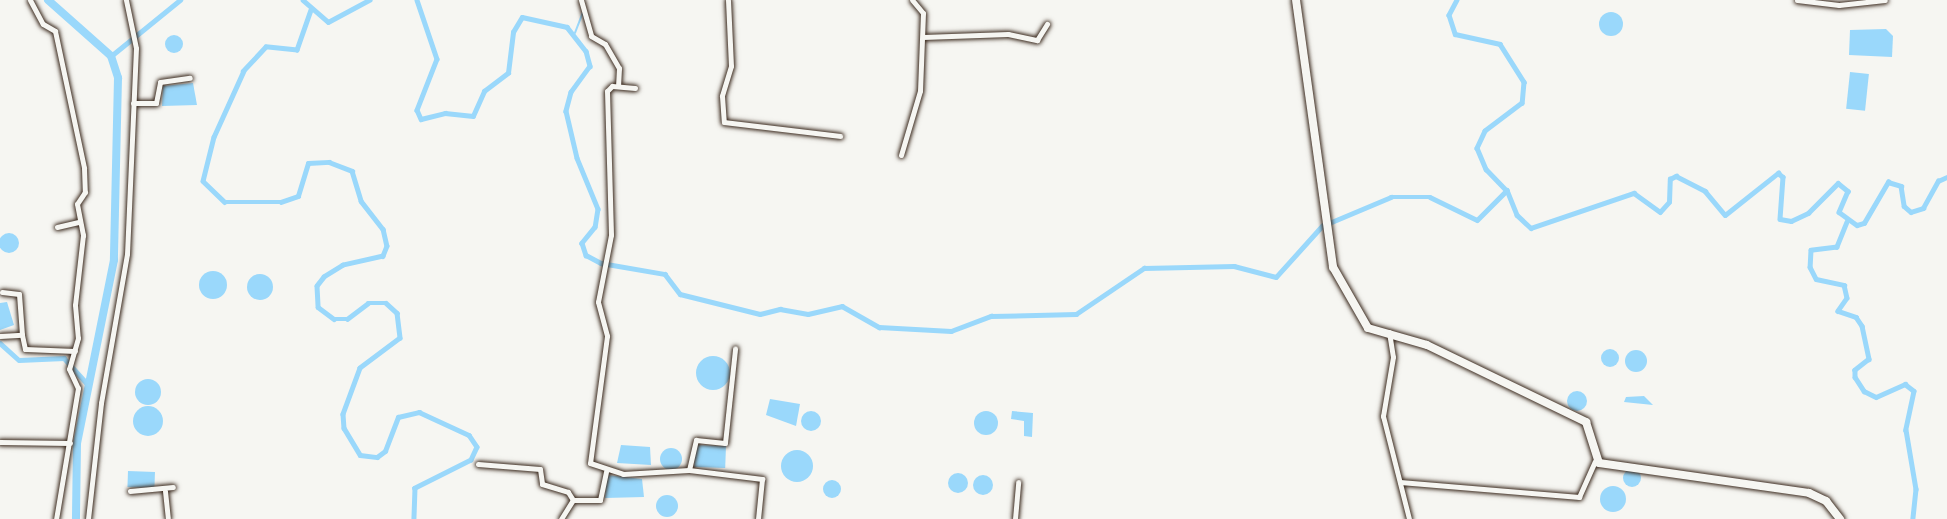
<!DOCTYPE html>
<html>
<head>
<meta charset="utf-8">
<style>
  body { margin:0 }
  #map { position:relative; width:1947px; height:519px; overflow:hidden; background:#f6f6f2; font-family:"Playpen Sans",sans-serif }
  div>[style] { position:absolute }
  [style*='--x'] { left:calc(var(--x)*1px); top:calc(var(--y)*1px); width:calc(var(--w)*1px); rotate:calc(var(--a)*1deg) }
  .water>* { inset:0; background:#9ad8fb; transform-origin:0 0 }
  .round { border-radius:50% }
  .stream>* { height:1.5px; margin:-0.75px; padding:0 0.75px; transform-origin:0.75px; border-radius:0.75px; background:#9ad8fb }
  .canal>* { height:4.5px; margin:-2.25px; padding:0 2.25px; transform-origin:2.25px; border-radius:2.25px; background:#9ad8fb }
  .river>* { height:8px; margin:-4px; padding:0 4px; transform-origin:4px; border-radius:4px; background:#9ad8fb }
  .roads { filter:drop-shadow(0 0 2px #3b2a1e) drop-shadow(0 0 2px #3b2a1e) }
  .minor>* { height:5px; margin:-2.5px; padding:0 2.5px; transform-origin:2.5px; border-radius:2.5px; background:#f6f6f2 }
  .secondary>* { height:8px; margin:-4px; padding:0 4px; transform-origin:4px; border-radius:4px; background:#f6f6f2 }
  span { translate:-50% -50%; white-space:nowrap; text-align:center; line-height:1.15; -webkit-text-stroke:5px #f6f6f2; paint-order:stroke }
</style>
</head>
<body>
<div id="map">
  <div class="water">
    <i class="round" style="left:1599px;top:12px;width:24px;height:24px"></i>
    <i style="clip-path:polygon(1886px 29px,1893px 36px,1892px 57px,1849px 55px,1850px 30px)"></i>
    <i class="round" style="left:165px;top:35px;width:18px;height:18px"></i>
    <i style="left:1850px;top:72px;width:19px;height:37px;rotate:6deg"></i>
    <i style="clip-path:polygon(193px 83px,197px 105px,162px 106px,163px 86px)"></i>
    <i class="round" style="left:-1px;top:233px;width:20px;height:20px"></i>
    <i class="round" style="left:199px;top:271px;width:28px;height:28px"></i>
    <i class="round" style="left:247px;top:274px;width:26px;height:26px"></i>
    <i style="clip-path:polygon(7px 302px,14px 325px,0 330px,0 303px)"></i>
    <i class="round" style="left:1601px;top:349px;width:18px;height:18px"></i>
    <i class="round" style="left:1625px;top:350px;width:22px;height:22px"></i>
    <i class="round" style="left:696px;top:356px;width:34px;height:34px"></i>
    <i class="round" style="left:135px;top:379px;width:26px;height:26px"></i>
    <i class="round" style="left:1567px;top:391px;width:20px;height:20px"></i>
    <i style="clip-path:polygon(1644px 396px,1653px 405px,1624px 402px,1626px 397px)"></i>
    <i style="clip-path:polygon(770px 399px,800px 404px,796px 426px,766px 415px)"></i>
    <i class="round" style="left:133px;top:406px;width:30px;height:30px"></i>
    <i style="clip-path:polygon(1012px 411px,1033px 413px,1032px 437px,1024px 436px,1024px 421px,1011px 419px)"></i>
    <i class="round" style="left:974px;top:411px;width:24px;height:24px"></i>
    <i class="round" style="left:801px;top:411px;width:20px;height:20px"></i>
    <i style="clip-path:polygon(621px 445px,650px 447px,651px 465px,617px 463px)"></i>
    <i style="left:695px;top:445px;width:31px;height:22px;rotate:2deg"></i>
    <i class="round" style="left:660px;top:448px;width:22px;height:22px"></i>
    <i class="round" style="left:781px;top:450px;width:32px;height:32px"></i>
    <i class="round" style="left:1623px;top:469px;width:18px;height:18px"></i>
    <i style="left:128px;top:471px;width:27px;height:16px;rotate:2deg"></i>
    <i class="round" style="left:948px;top:473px;width:20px;height:20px"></i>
    <i class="round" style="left:973px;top:475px;width:20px;height:20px"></i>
    <i style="clip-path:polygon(607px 475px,642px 479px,644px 497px,605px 498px)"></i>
    <i class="round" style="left:823px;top:480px;width:18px;height:18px"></i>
    <i class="round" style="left:1600px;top:486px;width:26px;height:26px"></i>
    <i class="round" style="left:656px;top:495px;width:22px;height:22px"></i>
  </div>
  <div class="stream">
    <i style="--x:575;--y:33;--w:22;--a:-69"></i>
  </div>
  <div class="canal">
    <i style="--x:303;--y:0;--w:33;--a:41"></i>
    <i style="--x:328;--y:22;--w:47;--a:-28.2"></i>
    <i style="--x:417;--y:0;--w:62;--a:71.3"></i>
    <i style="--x:437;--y:59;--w:55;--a:111.4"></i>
    <i style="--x:417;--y:110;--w:10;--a:66"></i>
    <i style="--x:421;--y:119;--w:25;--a:-14"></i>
    <i style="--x:445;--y:113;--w:28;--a:6"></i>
    <i style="--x:473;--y:116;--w:27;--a:-66"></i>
    <i style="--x:484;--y:91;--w:30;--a:-37"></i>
    <i style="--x:508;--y:73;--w:41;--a:-83"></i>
    <i style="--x:513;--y:32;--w:17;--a:-59"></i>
    <i style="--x:522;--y:17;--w:46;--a:12.5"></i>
    <i style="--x:567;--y:27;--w:31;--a:52"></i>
    <i style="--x:586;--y:51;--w:16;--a:75"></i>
    <i style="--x:590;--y:66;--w:32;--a:126"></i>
    <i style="--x:571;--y:92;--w:20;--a:105"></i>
    <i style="--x:566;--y:111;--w:48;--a:76.8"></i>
    <i style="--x:577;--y:158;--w:55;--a:67.6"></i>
    <i style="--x:598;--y:209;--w:18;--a:99"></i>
    <i style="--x:595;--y:227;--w:21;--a:129"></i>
    <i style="--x:582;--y:243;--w:13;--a:72"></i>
    <i style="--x:586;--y:255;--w:17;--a:28"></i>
    <i style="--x:601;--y:263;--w:65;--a:9.8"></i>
    <i style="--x:665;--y:274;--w:25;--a:53"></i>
    <i style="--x:680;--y:294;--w:82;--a:14"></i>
    <i style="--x:760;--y:314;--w:21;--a:-14"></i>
    <i style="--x:780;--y:309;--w:28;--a:10"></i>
    <i style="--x:808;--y:314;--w:35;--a:-13"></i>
    <i style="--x:842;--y:306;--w:43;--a:29.6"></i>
    <i style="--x:879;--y:327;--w:72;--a:3.2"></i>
    <i style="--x:951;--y:331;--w:43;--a:-20.6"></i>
    <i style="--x:991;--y:316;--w:85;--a:-1.3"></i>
    <i style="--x:1076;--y:314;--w:82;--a:-34.1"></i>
    <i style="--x:1144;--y:268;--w:90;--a:-1.3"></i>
    <i style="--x:1234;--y:266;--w:43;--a:14.7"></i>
    <i style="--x:1276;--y:277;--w:69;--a:-48"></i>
    <i style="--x:1322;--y:226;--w:75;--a:-22.8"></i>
    <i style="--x:1391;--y:197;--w:39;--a:0"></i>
    <i style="--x:1430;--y:197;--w:52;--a:26.1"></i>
    <i style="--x:1477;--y:220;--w:42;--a:-45"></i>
    <i style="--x:1507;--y:190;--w:27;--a:68"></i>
    <i style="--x:1517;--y:215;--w:19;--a:43"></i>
    <i style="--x:1531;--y:228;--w:109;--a:-18.8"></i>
    <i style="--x:1634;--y:193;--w:32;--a:36"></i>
    <i style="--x:1660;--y:212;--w:13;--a:-48"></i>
    <i style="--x:1669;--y:202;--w:23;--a:-88"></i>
    <i style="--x:1670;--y:179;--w:7;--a:-27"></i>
    <i style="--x:1676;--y:176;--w:33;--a:27"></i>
    <i style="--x:1705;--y:191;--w:31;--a:50"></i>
    <i style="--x:1725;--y:215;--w:68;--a:-38.4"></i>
    <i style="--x:1778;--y:173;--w:6;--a:39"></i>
    <i style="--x:1783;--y:177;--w:42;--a:94.1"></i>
    <i style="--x:1780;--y:219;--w:11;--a:10"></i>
    <i style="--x:1791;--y:221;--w:19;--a:-25"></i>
    <i style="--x:1808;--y:213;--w:42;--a:-45"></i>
    <i style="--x:1838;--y:183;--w:13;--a:39"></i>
    <i style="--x:1848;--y:191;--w:23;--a:113"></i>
    <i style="--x:1839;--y:212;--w:22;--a:36"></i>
    <i style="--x:1857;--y:225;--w:7;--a:-16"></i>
    <i style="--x:1864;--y:223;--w:48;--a:-59.7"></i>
    <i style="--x:1888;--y:182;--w:14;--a:17"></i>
    <i style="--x:1901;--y:186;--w:20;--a:81"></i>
    <i style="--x:1904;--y:206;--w:9;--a:41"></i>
    <i style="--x:1911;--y:212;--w:13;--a:-18"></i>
    <i style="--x:1923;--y:208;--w:31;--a:-61"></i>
    <i style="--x:1938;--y:181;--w:10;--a:-24"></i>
    <i style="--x:1457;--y:0;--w:17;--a:118"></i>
    <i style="--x:1449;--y:15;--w:20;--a:72"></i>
    <i style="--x:1455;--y:34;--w:46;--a:12.5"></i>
    <i style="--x:1500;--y:44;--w:45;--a:57.7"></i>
    <i style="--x:1524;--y:82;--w:21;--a:95"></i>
    <i style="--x:1522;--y:103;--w:46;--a:142.9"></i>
    <i style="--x:1485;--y:131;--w:19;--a:115"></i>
    <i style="--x:1477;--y:148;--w:23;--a:67"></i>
    <i style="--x:1486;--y:169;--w:29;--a:46"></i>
    <i style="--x:311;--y:10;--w:42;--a:109.3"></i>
    <i style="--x:297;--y:50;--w:31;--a:-174"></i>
    <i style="--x:266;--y:47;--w:33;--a:133"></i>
    <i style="--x:244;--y:71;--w:72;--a:114.4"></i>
    <i style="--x:214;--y:137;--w:45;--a:104"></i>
    <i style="--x:203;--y:181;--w:30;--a:44"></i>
    <i style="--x:225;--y:202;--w:56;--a:0"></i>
    <i style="--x:281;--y:202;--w:18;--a:-19"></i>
    <i style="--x:298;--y:196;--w:34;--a:-73"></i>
    <i style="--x:308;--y:163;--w:21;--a:-3"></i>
    <i style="--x:329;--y:162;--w:25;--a:21"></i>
    <i style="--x:352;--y:171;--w:31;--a:73"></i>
    <i style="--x:361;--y:201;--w:36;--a:52"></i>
    <i style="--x:383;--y:229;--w:17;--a:77"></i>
    <i style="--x:387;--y:246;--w:11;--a:112"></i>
    <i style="--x:383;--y:256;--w:41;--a:167.3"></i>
    <i style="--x:343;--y:265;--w:22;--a:148"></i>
    <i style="--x:324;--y:277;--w:11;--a:128"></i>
    <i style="--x:317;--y:286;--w:21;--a:87"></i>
    <i style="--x:318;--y:307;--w:20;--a:37"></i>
    <i style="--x:334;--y:319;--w:13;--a:0"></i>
    <i style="--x:347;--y:319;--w:26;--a:-37"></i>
    <i style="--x:368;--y:303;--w:18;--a:0"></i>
    <i style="--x:386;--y:303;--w:15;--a:42"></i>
    <i style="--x:397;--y:313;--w:25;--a:83"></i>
    <i style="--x:400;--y:338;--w:50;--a:143.1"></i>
    <i style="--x:360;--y:368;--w:49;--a:110.3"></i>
    <i style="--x:343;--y:414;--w:14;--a:86"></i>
    <i style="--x:344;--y:428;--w:31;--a:59"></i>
    <i style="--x:360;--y:455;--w:17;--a:7"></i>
    <i style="--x:377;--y:457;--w:10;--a:-37"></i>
    <i style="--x:385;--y:451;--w:36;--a:-69"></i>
    <i style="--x:398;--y:417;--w:22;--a:-13"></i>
    <i style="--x:419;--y:412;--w:55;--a:24.7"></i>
    <i style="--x:469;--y:435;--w:14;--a:56"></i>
    <i style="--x:477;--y:447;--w:14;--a:115"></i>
    <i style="--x:471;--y:460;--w:63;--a:153.4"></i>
    <i style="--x:415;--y:488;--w:31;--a:92"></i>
    <i style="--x:111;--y:56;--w:89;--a:-39.1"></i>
    <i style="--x:1847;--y:222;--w:27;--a:112"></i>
    <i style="--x:1837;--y:247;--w:26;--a:173"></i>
    <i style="--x:1811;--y:250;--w:17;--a:93"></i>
    <i style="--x:1810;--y:267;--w:13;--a:63"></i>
    <i style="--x:1816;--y:279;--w:29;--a:12"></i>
    <i style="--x:1844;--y:285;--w:13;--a:77"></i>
    <i style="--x:1847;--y:298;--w:16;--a:125"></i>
    <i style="--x:1838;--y:311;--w:19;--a:18"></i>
    <i style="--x:1856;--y:317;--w:11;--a:56"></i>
    <i style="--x:1862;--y:326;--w:34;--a:78"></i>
    <i style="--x:1869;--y:359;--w:18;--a:142"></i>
    <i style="--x:1855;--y:370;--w:7;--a:90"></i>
    <i style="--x:1855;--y:377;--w:17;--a:57"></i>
    <i style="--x:1864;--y:391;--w:13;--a:27"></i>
    <i style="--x:1876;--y:397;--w:32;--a:-24"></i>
    <i style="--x:1905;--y:384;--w:11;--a:38"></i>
    <i style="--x:1914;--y:391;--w:40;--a:102"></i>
    <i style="--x:1906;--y:430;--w:60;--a:80.4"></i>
    <i style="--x:1916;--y:489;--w:30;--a:96"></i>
    <i style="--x:0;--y:343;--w:25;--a:42"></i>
    <i style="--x:19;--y:360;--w:45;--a:-2.5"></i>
    <i style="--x:64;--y:358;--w:36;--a:48"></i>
  </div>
  <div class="river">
    <i style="--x:48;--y:0;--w:84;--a:41.6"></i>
    <i style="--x:111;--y:56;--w:23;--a:72"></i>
    <i style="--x:118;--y:78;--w:182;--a:91.3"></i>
    <i style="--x:114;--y:260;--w:188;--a:101.4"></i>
    <i style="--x:77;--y:444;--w:75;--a:90.8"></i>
  </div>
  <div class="roads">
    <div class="minor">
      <i style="--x:30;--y:0;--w:27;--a:62"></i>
      <i style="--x:43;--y:24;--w:14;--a:30"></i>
      <i style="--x:55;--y:31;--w:140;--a:78"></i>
      <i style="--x:84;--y:168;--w:24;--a:88"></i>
      <i style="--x:85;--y:192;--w:14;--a:124"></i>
      <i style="--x:77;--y:204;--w:32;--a:79"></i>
      <i style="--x:83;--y:235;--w:70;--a:96.5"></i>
      <i style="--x:75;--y:305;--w:33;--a:85"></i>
      <i style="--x:78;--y:338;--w:32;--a:106"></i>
      <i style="--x:69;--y:369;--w:21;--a:65"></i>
      <i style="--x:78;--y:388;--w:133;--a:99.5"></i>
      <i style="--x:581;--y:0;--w:37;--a:74"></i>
      <i style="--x:591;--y:36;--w:16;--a:30"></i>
      <i style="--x:605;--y:44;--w:28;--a:60"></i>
      <i style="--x:619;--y:68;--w:18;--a:93"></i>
      <i style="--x:728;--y:0;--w:66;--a:87.4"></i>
      <i style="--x:731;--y:66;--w:31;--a:107"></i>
      <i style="--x:722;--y:96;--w:26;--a:86"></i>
      <i style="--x:724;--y:122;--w:117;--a:6.9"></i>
      <i style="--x:1797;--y:0;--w:42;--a:6.8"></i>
      <i style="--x:1839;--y:5;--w:46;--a:-6.2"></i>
      <i style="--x:923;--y:37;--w:85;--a:-2"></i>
      <i style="--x:1008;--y:34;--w:30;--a:12"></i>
      <i style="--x:1037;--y:40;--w:19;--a:-58"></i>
      <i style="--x:635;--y:88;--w:23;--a:-175"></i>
      <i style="--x:612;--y:86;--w:7;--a:135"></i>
      <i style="--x:607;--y:91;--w:144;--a:88.4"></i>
      <i style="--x:611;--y:235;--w:68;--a:101"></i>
      <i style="--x:598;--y:302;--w:35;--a:75"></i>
      <i style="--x:607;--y:336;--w:128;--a:97.6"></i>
      <i style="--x:590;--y:463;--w:35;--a:18"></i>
      <i style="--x:623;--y:474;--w:66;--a:-3.5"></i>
      <i style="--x:689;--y:470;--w:74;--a:7"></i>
      <i style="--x:762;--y:479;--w:40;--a:95.7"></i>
      <i style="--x:133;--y:103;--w:23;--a:0"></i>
      <i style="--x:156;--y:103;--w:21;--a:-79"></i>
      <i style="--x:160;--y:82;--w:30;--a:-8"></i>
      <i style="--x:901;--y:155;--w:67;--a:-73.5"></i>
      <i style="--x:920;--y:91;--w:78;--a:-87.8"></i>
      <i style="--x:923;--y:13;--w:17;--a:-130"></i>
      <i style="--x:57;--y:227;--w:22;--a:-13"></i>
      <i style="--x:2;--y:292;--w:17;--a:7"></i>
      <i style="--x:19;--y:294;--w:41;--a:85.8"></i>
      <i style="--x:1389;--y:332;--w:25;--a:81"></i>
      <i style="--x:1393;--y:357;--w:60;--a:99.6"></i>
      <i style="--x:1383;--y:416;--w:106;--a:75.8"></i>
      <i style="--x:0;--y:336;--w:22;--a:-3"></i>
      <i style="--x:22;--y:335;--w:14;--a:78"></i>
      <i style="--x:25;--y:349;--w:50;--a:2.3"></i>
      <i style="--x:0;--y:442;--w:70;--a:0.8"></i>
      <i style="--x:478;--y:464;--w:62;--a:4.6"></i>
      <i style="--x:540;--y:469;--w:15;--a:82"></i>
      <i style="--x:542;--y:484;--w:27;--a:17"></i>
      <i style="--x:568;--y:492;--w:9;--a:58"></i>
      <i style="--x:689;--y:470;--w:31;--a:-77"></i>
      <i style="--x:696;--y:440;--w:29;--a:6"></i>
      <i style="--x:725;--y:443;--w:95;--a:-83.9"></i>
      <i style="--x:1400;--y:482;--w:180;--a:4.8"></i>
      <i style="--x:1579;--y:497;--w:39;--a:-66"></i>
      <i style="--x:130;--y:491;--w:43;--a:-5.3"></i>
      <i style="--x:165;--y:491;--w:27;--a:84"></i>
      <i style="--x:88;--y:519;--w:117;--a:-83.6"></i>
      <i style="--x:101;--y:403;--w:151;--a:-80.1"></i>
      <i style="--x:127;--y:254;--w:206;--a:-87.5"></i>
      <i style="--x:136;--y:48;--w:49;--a:-101.8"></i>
      <i style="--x:561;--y:519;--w:22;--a:-58"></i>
      <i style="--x:573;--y:500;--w:27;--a:0"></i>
      <i style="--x:600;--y:500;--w:29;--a:-78"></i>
      <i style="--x:1015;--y:519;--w:37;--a:-85"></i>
    </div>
    <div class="secondary">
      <i style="--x:1296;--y:0;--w:270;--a:82.1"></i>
      <i style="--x:1333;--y:267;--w:70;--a:60.2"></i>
      <i style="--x:1368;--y:328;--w:61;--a:16.1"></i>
      <i style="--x:1427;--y:345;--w:177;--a:25.8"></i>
      <i style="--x:1586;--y:422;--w:43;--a:72.4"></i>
      <i style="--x:1599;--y:463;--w:212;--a:8.1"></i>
      <i style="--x:1809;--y:493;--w:19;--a:25"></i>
      <i style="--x:1826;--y:501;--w:23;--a:52"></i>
    </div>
  </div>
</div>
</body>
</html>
